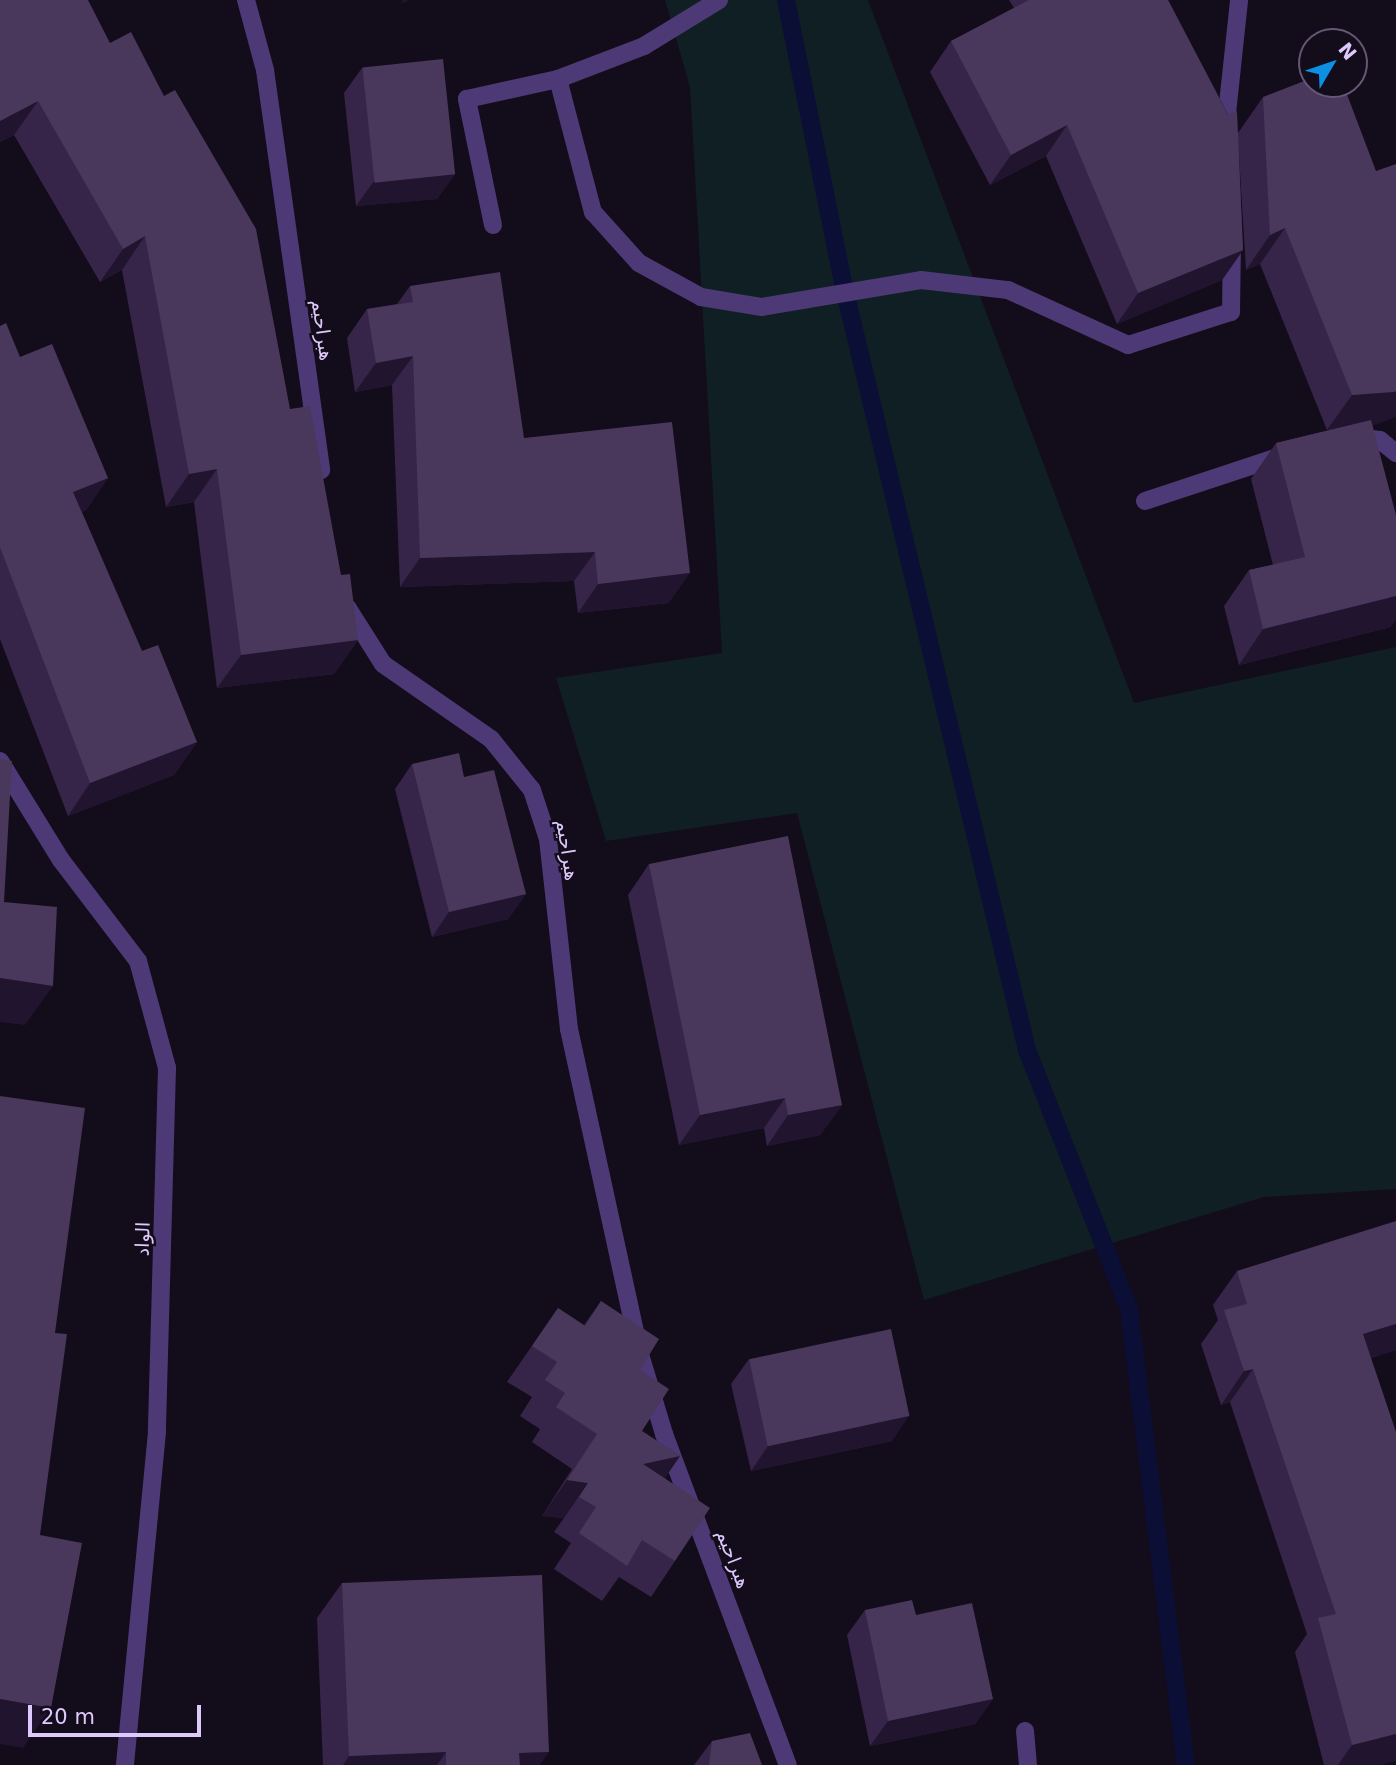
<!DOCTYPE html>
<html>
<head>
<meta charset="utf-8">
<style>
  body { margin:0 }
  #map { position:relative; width:1396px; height:1765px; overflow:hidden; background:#130c1b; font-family:"DejaVu Sans","Noto Naskh Arabic",sans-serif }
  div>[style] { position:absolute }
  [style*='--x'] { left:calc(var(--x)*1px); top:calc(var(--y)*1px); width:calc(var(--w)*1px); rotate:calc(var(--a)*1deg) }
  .green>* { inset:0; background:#0f1f24 }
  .stream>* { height:18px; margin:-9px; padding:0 9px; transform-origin:9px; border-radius:9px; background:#0b0e35 }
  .minor>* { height:18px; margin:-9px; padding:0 9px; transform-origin:9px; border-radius:9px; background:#4e3977 }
  .wall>* { inset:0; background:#372549 }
  .shaded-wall>* { inset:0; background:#21142e }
  .building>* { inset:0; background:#49375c; transform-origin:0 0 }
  span { translate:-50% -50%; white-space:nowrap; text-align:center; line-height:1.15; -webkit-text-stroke:5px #130c1b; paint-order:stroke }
  .street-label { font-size:19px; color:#dec9fc }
  .north { position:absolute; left:1298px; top:28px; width:70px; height:70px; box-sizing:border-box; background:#130c1b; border:2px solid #645875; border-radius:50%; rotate:51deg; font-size:19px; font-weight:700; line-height:28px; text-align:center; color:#dec9fc }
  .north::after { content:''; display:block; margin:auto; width:24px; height:32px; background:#0d8fe4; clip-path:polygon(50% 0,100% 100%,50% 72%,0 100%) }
  .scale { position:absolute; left:28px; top:1705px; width:173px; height:32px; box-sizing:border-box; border:4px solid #dec9fc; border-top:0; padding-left:9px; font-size:21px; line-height:24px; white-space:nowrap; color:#dec9fc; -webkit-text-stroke:5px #130c1b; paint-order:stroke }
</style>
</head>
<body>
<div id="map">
  <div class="green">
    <i style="clip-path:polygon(665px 0,868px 0,1134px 703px,1396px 647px,1396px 1189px,1264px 1197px,924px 1300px,797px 813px,606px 841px,556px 678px,722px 653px,690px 87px)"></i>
  </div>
  <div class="stream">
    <i style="--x:786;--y:0;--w:298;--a:78.6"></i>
    <i style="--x:845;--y:292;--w:780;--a:76.5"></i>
    <i style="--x:1027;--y:1050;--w:278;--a:68.5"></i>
    <i style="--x:1129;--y:1309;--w:460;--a:82.9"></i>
  </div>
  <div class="minor">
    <i style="--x:246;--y:0;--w:73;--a:74.8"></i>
    <i style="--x:265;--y:70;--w:404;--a:82"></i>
    <i style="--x:558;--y:79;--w:138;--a:75.3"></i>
    <i style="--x:593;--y:212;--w:69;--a:48"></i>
    <i style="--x:639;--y:263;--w:71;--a:28.7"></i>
    <i style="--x:701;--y:297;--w:62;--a:9.3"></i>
    <i style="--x:762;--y:307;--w:161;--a:-9.6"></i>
    <i style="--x:921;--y:280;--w:88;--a:6.6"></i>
    <i style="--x:1008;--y:290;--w:132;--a:24.6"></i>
    <i style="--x:1128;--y:345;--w:108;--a:-17.8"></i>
    <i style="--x:1231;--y:312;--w:72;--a:-89.2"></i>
    <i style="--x:1225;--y:132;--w:133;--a:-83.9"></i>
    <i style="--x:493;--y:225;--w:129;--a:-101.7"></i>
    <i style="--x:467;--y:99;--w:93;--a:-12.4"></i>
    <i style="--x:558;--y:79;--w:92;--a:-21"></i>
    <i style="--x:644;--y:46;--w:88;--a:-31.5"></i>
    <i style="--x:1355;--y:437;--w:25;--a:7"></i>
    <i style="--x:1380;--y:440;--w:21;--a:39"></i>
    <i style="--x:1145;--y:501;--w:146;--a:-18.3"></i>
    <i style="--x:347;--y:607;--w:67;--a:57.7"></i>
    <i style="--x:383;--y:664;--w:131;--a:34.8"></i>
    <i style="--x:491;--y:739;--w:65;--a:51.2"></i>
    <i style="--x:532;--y:790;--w:52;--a:71.9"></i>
    <i style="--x:548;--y:839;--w:191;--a:83.7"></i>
    <i style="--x:569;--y:1029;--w:330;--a:77.7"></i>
    <i style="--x:639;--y:1351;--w:87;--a:73.2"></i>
    <i style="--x:664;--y:1434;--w:353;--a:69.5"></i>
    <i style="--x:0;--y:761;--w:116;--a:58.4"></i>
    <i style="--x:61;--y:860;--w:127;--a:52.7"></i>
    <i style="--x:138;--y:961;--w:111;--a:74.8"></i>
    <i style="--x:167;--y:1068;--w:364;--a:91.6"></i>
    <i style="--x:157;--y:1432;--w:335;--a:95.5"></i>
    <i style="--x:1025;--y:1731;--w:34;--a:85"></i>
  </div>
  <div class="wall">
    <i style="clip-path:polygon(0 0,290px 409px,341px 575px,358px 640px,334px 674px,217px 688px,194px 502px,166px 507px,122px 270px,100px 282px,14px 135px,0 142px)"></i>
    <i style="clip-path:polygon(1009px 0,1168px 0,1238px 133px,1263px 97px,1373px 426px,1391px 627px,1239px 665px,1224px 606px,1249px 570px,1273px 565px,1251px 479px,1276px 443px,1330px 430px,1327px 430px,1260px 264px,1246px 270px,1238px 139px,1243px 250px,1222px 280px,1117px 324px,1046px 156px,990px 185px,930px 72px,951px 41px,1014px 8px)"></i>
    <i style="clip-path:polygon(362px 68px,455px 174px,437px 199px,356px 206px,344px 93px)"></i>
    <i style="clip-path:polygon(410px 286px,524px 438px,669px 603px,578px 613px,574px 581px,400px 587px,392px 385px,355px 392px,347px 338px,367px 309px,397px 304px)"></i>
    <i style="clip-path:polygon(0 326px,20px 357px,108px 478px,86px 510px,82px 512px,142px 651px,197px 742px,174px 775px,68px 816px,0 639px)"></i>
    <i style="clip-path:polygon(412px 764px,464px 777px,526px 894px,508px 919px,432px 937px,395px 789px)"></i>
    <i style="clip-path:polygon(649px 864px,842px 1105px,820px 1135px,767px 1146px,764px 1128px,679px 1145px,628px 895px)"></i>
    <i style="clip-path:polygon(1237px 1271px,1396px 1350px,1371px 1358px,1382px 1765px,1324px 1765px,1295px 1652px,1307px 1634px,1230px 1402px,1221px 1405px,1201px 1344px,1218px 1320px,1213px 1305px)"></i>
    <i style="clip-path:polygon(601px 1301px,640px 1370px,642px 1431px,680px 1456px,665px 1478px,675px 1561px,651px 1597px,619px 1577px,602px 1601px,554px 1569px,571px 1543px,554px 1532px,564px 1518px,542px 1516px,572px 1469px,532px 1442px,540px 1429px,520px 1416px,532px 1397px,507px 1382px,558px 1308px,584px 1325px)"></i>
    <i style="clip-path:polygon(749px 1359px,892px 1441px,751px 1471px,731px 1384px)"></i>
    <i style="clip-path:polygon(342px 1583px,540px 1765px,323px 1765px,317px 1618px)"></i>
    <i style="clip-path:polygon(865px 1610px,916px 1615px,993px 1699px,975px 1724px,870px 1746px,847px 1635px)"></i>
    <i style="clip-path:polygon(712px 1741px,762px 1765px,694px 1765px)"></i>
  </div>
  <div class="shaded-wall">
    <i style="clip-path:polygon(403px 0,410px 0,400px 4px)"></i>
    <i style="clip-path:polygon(38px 101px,14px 135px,0 142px,0 121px)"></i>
    <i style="clip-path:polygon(1067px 125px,1046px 156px,990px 185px,1011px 155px)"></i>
    <i style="clip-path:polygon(455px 174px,437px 199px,356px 206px,374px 181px)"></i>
    <i style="clip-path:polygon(1285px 228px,1260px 264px,1246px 270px,1270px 235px)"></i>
    <i style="clip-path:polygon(145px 236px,122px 270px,100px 282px,123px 249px)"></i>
    <i style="clip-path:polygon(1243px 250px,1222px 280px,1117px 324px,1138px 293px)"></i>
    <i style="clip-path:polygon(413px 356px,392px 385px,355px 392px,376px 363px)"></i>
    <i style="clip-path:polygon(1396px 391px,1396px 417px,1369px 427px,1327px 430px,1352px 395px)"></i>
    <i style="clip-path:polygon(217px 469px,194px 502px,166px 507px,189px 474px)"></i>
    <i style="clip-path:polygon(108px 478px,86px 510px,51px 525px,73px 492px)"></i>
    <i style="clip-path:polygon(595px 552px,574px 581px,400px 587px,420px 558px)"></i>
    <i style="clip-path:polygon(690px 573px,669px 603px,578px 613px,598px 584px)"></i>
    <i style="clip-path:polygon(1396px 596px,1396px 620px,1391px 627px,1239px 665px,1263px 629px)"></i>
    <i style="clip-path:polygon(358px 640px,334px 674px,217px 688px,241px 655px)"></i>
    <i style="clip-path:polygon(197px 742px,174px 775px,68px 816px,90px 783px)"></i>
    <i style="clip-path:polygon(526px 894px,508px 919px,432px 937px,449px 912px)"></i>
    <i style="clip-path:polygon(0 978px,53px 986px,25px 1025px,0 1022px)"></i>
    <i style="clip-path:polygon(785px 1098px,764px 1128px,679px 1145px,700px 1115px)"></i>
    <i style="clip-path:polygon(842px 1105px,820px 1135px,767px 1146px,788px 1115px)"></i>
    <i style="clip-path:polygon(1396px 1324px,1396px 1350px,1339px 1368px,1363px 1334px)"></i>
    <i style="clip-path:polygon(1253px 1369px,1230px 1402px,1221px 1405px,1244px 1371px)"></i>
    <i style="clip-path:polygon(909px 1416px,892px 1441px,751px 1471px,768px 1446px)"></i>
    <i style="clip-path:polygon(680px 1456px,655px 1492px,643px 1464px)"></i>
    <i style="clip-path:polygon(567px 1480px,588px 1483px,564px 1518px,542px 1516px)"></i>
    <i style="clip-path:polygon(0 1699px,51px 1708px,23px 1748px,0 1744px)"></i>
    <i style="clip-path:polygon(993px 1699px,975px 1724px,870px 1746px,888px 1721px)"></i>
    <i style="clip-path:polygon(1396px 1734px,1396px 1761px,1382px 1765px,1338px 1765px,1352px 1745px)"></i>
    <i style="clip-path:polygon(446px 1752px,437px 1765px,343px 1765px,349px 1756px)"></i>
    <i style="clip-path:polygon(549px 1752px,540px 1765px,511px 1765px,519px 1753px)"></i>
  </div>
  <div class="building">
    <i style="clip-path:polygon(0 0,88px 0,110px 43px,131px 32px,164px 96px,175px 90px,256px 229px,290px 409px,310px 406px,341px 575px,350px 574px,358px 640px,241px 655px,217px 469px,189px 474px,145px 236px,123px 249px,38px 101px,0 121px)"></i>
    <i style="clip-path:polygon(1029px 0,1168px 0,1228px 115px,1237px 111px,1243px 250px,1138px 293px,1067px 125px,1011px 155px,951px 41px)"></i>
    <i style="left:443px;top:59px;width:116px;height:81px;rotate:84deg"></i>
    <i style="clip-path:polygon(1312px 78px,1312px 84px,1343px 84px,1376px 171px,1396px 164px,1396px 391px,1394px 392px,1352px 395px,1285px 228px,1270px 235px,1263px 97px)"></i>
    <i style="clip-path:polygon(500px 272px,524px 438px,672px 422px,690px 573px,598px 584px,595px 552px,420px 558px,413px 356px,376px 363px,367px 309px,413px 302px,410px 286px)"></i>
    <i style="clip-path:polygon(6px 323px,20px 357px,52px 344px,108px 478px,73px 492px,142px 651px,158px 645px,197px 742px,90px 783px,0 547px,0 326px)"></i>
    <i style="clip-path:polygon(1371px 420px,1396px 515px,1396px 596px,1263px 629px,1249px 570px,1305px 557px,1276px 443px)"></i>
    <i style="clip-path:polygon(459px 753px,464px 777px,494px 770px,526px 894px,449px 912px,412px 764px)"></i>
    <i style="clip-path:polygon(0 759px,12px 761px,4px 902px,57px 907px,53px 986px,0 978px)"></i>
    <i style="clip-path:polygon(788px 836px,842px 1105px,788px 1115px,785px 1098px,700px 1115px,649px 864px)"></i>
    <i style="clip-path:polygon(0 1096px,85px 1108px,55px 1333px,67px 1334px,40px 1535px,82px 1543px,51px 1708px,0 1699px)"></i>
    <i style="clip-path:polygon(1396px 1221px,1396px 1324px,1363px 1334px,1396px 1432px,1396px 1734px,1352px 1745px,1318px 1618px,1336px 1614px,1253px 1369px,1244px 1371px,1224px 1310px,1247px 1304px,1237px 1271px)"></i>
    <i style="clip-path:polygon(601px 1301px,659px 1339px,640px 1370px,669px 1389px,642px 1431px,680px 1456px,643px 1464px,710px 1508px,675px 1561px,642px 1540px,627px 1566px,579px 1533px,596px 1507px,579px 1497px,588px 1483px,567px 1480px,597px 1434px,556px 1407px,565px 1393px,545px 1380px,557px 1362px,532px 1346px,558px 1308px,585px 1326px)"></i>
    <i style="left:891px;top:1329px;width:89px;height:145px;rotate:78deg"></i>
    <i style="clip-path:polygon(542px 1575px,549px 1752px,519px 1753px,520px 1765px,446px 1765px,446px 1752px,349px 1756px,342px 1583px)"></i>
    <i style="clip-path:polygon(912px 1600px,916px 1615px,972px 1603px,993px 1699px,888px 1721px,865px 1610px)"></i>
    <i style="clip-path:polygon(750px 1733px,762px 1765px,709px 1765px,712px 1741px)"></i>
  </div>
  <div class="street-label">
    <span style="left:322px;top:330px;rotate:82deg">هبراحيم</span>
    <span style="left:567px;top:850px;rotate:81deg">هبراحيم</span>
    <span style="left:143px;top:1239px;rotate:-88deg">الواد</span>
    <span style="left:733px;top:1559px;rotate:69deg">هبراحيم</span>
  </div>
  <div class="north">N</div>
  <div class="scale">20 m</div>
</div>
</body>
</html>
